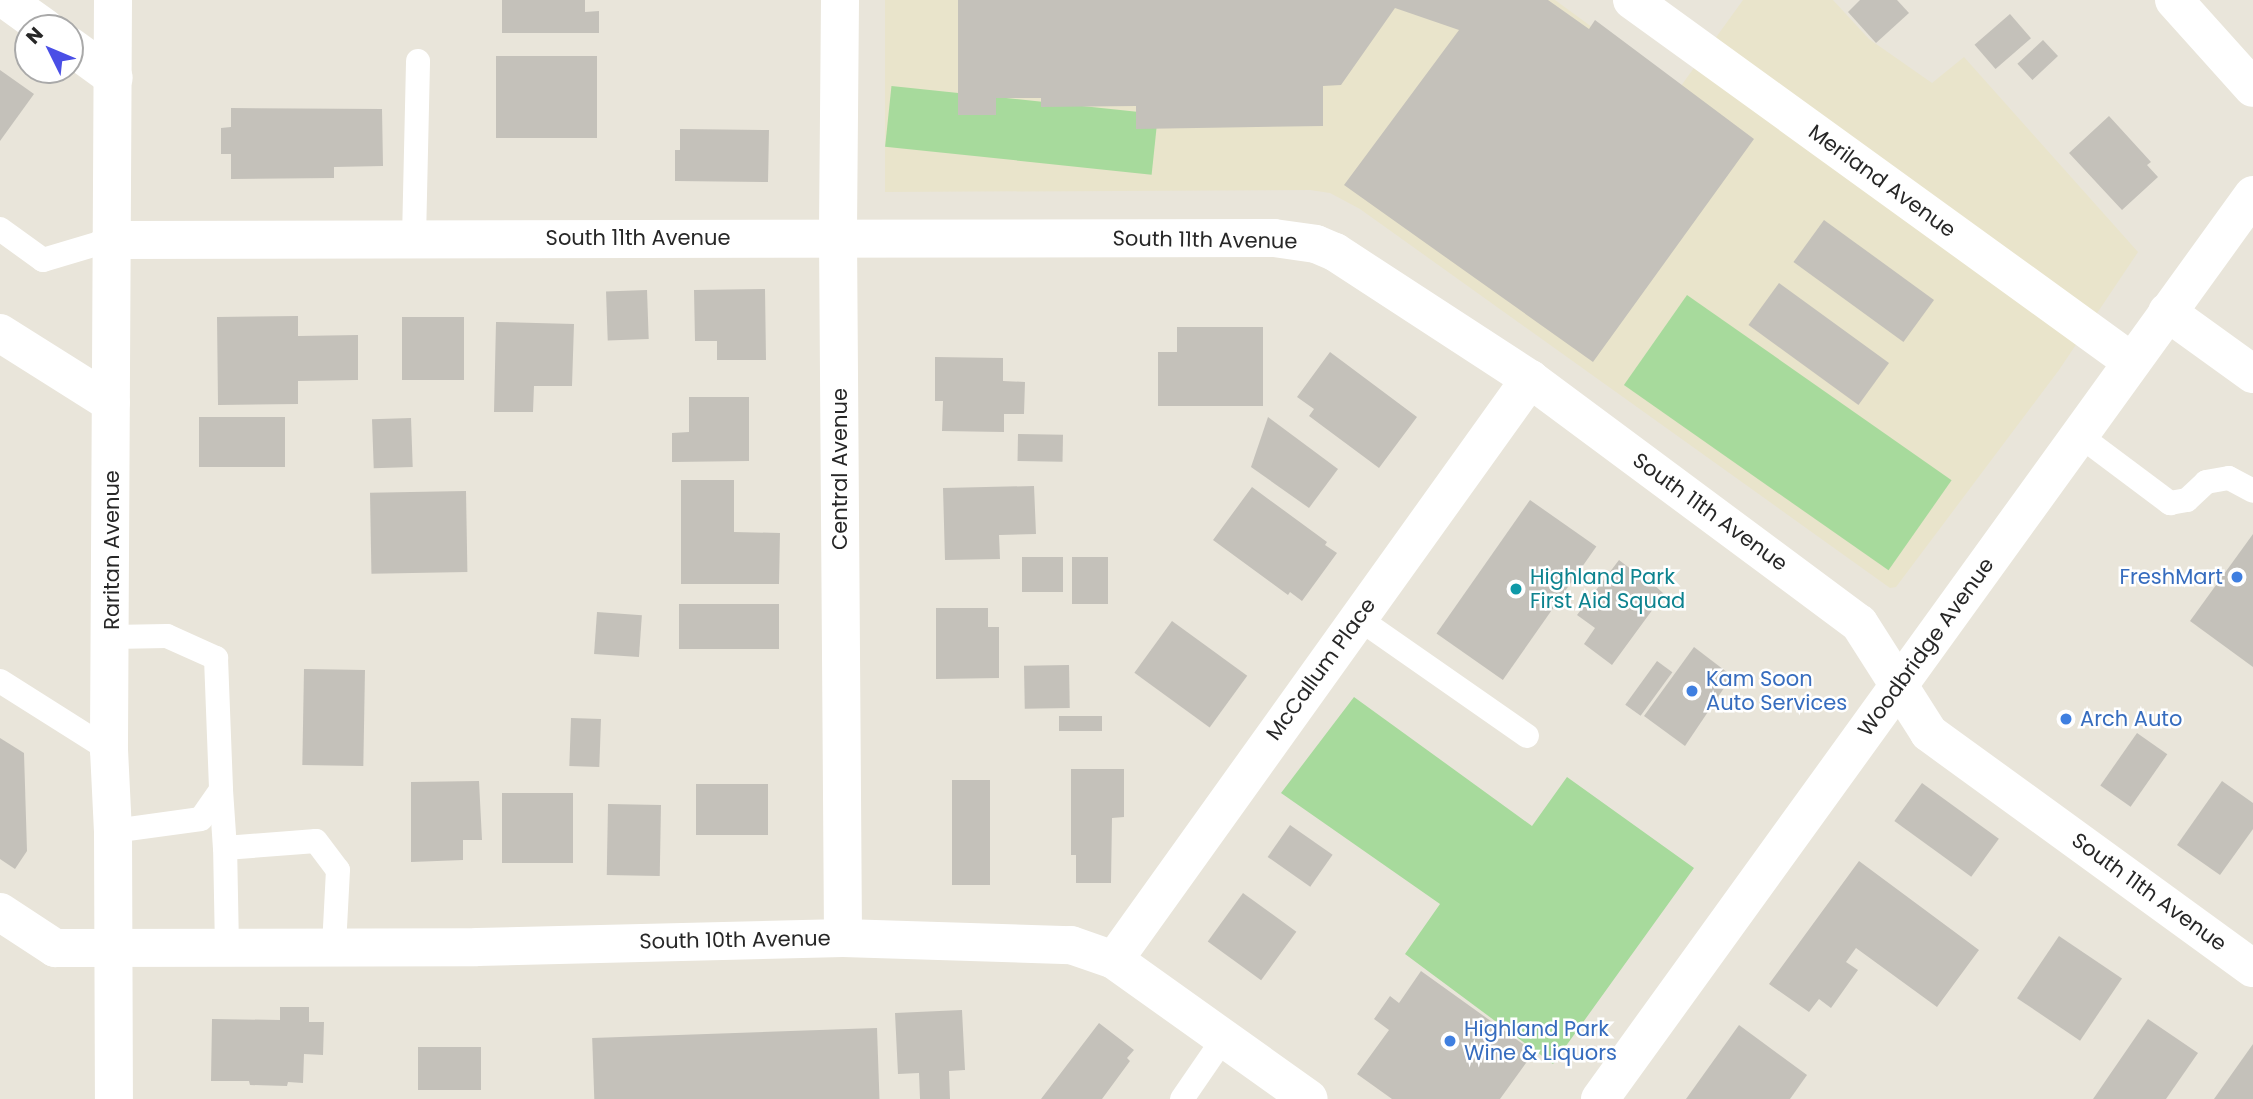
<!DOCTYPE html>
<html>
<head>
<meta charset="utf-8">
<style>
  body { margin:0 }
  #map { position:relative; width:2253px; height:1099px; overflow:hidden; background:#e9e5da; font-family:Poppins,sans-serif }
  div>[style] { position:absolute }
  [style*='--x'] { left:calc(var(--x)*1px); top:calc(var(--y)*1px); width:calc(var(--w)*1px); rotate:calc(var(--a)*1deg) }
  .education>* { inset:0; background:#e9e4cb }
  .green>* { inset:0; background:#a7da9c; transform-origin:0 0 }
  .building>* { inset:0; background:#c4c1ba; transform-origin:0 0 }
  .lane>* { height:24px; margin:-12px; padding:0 12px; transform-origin:12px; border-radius:12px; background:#fff }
  .street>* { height:38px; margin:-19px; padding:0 19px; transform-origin:19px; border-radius:19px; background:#fff }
  .secondary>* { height:38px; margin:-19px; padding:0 19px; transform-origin:19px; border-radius:19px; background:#fff }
  .dots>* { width:19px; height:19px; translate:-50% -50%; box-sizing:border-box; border:4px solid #fff; border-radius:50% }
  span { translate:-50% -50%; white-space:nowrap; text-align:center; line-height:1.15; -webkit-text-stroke:5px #fff; paint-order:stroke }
  .street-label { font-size:21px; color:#272727 }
  .culture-label { font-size:21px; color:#0d838f }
  .left { translate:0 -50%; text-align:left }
  .shop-label { font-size:21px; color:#366cbe }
  .right { translate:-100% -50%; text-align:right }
  .north { position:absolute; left:14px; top:14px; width:70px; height:70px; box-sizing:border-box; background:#fff; border:2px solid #a9a9a9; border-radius:50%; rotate:313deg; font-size:19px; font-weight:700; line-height:28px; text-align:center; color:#272727 }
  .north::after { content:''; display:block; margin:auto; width:24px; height:32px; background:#4a4fe6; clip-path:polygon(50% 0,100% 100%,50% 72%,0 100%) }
</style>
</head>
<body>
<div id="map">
  <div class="education">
    <i style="clip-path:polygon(885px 0,1555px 0,1678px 90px,1743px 0,1833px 0,1869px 39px,1932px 83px,1964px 57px,2138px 252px,2059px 370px,1896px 587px,1890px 588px,1360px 209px,1330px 193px,1310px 190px,885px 192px)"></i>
  </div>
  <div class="green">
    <i style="left:1158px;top:114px;width:61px;height:268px;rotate:96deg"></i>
    <i style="left:1687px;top:295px;width:323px;height:110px;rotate:35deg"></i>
    <i style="clip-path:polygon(1354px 697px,1532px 826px,1567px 777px,1694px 868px,1553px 1064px,1405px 954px,1440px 904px,1281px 793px)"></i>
  </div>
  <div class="building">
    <i style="clip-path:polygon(502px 0,585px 0,585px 12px,599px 11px,599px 33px,502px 33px)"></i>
    <i style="clip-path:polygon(958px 0,1548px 0,1589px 29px,1595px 20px,1754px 139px,1593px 362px,1344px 185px,1459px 30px,1395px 8px,1341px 85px,1323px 86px,1323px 126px,1136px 129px,1136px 106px,1041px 107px,1041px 98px,996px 98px,996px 115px,958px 115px)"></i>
    <i style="clip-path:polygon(1860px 0,1897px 0,1909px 13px,1876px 43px,1848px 12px)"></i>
    <i style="left:2010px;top:14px;width:32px;height:47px;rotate:49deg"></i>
    <i style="left:2043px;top:40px;width:22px;height:35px;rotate:47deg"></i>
    <i style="left:496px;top:56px;width:101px;height:82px"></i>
    <i style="clip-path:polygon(0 70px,34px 94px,0 141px)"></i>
    <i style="clip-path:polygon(231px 108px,382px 109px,383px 166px,334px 167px,334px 178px,231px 179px,231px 154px,221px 154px,221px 128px,231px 127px)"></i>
    <i style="clip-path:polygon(2109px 116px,2151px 162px,2147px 165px,2158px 177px,2122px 210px,2069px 153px)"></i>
    <i style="clip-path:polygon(680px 129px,769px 130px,768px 182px,675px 181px,675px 150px,680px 150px)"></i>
    <i style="left:1824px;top:220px;width:136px;height:52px;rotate:36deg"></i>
    <i style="left:1779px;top:283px;width:136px;height:52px;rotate:36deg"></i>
    <i style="clip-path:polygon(765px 289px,766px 360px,717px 360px,717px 341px,695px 341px,694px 290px)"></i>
    <i style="left:647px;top:290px;width:49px;height:41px;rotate:88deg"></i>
    <i style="clip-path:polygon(298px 316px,298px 336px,358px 335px,358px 380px,298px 381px,298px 404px,218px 405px,217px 317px)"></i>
    <i style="left:464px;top:317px;width:63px;height:62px;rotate:90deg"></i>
    <i style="clip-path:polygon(496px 322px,574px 324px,572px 386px,534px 386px,533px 412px,494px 412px)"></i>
    <i style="clip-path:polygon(1177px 327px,1263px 327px,1263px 406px,1158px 406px,1158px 352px,1177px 352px)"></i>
    <i style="clip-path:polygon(1330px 352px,1417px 417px,1379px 468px,1309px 416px,1314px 409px,1297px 397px)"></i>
    <i style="clip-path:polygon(935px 357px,1003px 358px,1003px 381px,1025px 382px,1024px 414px,1004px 414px,1004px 432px,942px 431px,943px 401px,935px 401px)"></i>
    <i style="clip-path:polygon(689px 397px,749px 397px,749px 461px,672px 462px,672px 433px,689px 432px)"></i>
    <i style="left:285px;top:417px;width:50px;height:86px;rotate:90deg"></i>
    <i style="clip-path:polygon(1268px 417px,1338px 469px,1309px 508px,1251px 467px)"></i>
    <i style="left:411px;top:418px;width:49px;height:39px;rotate:88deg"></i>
    <i style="left:1018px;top:434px;width:45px;height:27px;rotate:1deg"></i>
    <i style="clip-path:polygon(681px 480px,734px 480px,734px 532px,780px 533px,779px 584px,681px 584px)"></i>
    <i style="clip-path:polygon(1034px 486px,1036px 534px,999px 535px,1000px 559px,945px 560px,943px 488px)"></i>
    <i style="clip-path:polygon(1252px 487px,1327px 542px,1325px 545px,1337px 553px,1302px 601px,1290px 592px,1288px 595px,1213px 540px)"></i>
    <i style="left:466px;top:491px;width:81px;height:96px;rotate:89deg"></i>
    <i style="left:1530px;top:500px;width:81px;height:163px;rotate:35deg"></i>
    <i style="clip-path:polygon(2253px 534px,2253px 667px,2190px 621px)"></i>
    <i style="left:1022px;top:557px;width:41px;height:35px"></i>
    <i style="left:1072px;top:557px;width:36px;height:47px"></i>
    <i style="clip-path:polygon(1619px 560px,1632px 570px,1635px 567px,1664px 594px,1612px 665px,1584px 644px,1595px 628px,1577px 615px)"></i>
    <i style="left:779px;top:604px;width:45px;height:100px;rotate:90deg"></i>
    <i style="clip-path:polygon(936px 608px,988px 608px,988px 627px,999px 627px,999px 678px,936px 679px)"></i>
    <i style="left:597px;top:612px;width:45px;height:42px;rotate:4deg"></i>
    <i style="left:1172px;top:621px;width:93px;height:64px;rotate:36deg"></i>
    <i style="clip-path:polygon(1694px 647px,1728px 673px,1728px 682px,1685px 746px,1644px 716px)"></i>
    <i style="left:1657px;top:661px;width:19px;height:54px;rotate:36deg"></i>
    <i style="left:1069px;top:665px;width:43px;height:45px;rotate:89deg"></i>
    <i style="left:304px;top:669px;width:61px;height:96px;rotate:1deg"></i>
    <i style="left:1102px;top:716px;width:15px;height:43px;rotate:90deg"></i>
    <i style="left:571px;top:718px;width:30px;height:48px;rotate:2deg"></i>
    <i style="left:2137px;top:733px;width:37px;height:64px;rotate:35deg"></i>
    <i style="clip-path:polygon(0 738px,24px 753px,27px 851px,15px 869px,0 859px)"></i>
    <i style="clip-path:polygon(1071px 769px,1124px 769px,1124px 817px,1112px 818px,1111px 883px,1076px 883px,1076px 855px,1071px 855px)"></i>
    <i style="left:952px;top:780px;width:38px;height:105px"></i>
    <i style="clip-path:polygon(479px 781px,482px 840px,463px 840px,463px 860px,411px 862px,411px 782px)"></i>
    <i style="clip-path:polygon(2222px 781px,2253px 803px,2253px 829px,2220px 875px,2177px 845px)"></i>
    <i style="left:1922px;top:783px;width:95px;height:47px;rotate:36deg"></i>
    <i style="left:696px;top:784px;width:72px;height:51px"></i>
    <i style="left:502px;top:793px;width:71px;height:70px"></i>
    <i style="left:608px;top:804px;width:53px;height:71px;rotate:1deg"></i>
    <i style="left:1290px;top:825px;width:52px;height:39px;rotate:35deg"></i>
    <i style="clip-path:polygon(1859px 861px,1979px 950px,1937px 1007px,1856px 948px,1846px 962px,1858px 970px,1831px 1008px,1819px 999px,1809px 1012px,1769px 984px)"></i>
    <i style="left:1243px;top:893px;width:66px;height:60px;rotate:36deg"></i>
    <i style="left:2059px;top:936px;width:76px;height:75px;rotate:34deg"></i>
    <i style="clip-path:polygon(1421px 971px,1534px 1052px,1500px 1099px,1392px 1099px,1357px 1074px,1389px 1030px,1374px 1019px,1390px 996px,1399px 1003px)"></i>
    <i style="clip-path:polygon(280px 1007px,309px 1007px,309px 1022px,324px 1022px,323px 1055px,304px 1054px,303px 1083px,288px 1082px,287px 1086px,250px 1085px,249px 1081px,211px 1081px,212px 1019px,280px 1020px)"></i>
    <i style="clip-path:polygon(962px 1010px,965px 1070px,949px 1071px,950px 1099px,920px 1099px,919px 1073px,898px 1074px,895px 1013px)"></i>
    <i style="clip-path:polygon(2148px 1019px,2198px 1053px,2166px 1099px,2093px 1099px)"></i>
    <i style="clip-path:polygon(1099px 1023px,1134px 1050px,1127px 1058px,1130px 1061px,1102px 1099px,1041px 1099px)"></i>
    <i style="clip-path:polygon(1739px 1025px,1807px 1075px,1790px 1099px,1686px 1099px)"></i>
    <i style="left:877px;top:1028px;width:71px;height:285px;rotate:88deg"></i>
    <i style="clip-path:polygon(2253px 1044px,2253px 1099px,2214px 1099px)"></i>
    <i style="left:481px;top:1047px;width:43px;height:63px;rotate:90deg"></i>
  </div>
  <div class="lane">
    <i style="--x:0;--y:229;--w:53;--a:35.8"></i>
    <i style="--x:43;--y:260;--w:70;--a:-16.6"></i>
    <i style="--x:414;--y:239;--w:178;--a:-88.7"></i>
    <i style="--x:2079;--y:435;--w:114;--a:36.8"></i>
    <i style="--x:2170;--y:503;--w:17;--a:-10"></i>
    <i style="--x:2187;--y:500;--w:26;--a:-43"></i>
    <i style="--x:2206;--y:482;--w:23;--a:-10"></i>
    <i style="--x:2229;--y:478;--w:27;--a:28"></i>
    <i style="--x:1358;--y:618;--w:206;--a:34.9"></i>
    <i style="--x:112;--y:637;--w:55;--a:-1"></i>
    <i style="--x:167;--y:636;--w:54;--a:24.2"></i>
    <i style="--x:216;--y:658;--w:132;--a:87.8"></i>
    <i style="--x:221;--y:790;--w:35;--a:125"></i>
    <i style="--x:201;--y:819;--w:89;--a:172.2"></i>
    <i style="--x:0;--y:681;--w:129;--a:32.3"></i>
    <i style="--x:221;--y:790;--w:58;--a:86.1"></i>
    <i style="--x:227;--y:948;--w:100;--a:-91.1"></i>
    <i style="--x:225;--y:848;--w:91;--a:-4.4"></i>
    <i style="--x:316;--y:841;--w:36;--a:53"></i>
    <i style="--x:338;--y:870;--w:77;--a:93"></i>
    <i style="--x:1182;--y:1099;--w:74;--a:-55.5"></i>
  </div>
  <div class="street">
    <i style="--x:6;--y:0;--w:48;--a:35.7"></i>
    <i style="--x:840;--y:0;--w:236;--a:90.5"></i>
    <i style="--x:838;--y:236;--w:702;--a:89.59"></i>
    <i style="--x:1632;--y:0;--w:617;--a:35.9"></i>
    <i style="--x:2174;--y:0;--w:118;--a:48.1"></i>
    <i style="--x:70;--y:46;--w:54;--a:36"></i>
    <i style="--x:110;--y:240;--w:1164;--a:-0.1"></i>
    <i style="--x:1274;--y:238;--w:42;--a:8.1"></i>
    <i style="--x:1316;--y:244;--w:21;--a:23"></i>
    <i style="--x:1335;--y:252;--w:233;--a:33.1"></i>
    <i style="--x:1530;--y:379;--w:410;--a:36.6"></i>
    <i style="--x:1859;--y:623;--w:130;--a:57.5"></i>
    <i style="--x:1929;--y:733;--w:400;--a:36"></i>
    <i style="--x:2167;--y:312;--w:106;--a:35.8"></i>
    <i style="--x:0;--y:333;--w:131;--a:32.2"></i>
    <i style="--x:0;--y:912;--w:66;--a:33.2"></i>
    <i style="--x:55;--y:948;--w:422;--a:-0.1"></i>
    <i style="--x:477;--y:947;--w:366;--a:-1.4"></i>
    <i style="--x:843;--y:938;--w:228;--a:1.8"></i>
    <i style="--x:1071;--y:945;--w:46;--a:19.2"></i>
    <i style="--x:1114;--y:960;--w:239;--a:35.5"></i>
    <i style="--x:1114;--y:960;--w:715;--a:-54.4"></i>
  </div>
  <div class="secondary">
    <i style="--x:113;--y:0;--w:750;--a:90.31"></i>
    <i style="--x:109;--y:750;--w:81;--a:87.2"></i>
    <i style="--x:113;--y:831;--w:268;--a:89.8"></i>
    <i style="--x:1600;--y:1099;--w:1115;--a:-54.16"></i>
  </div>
  <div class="dots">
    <i style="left:2237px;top:577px;background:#3f7fe0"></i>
    <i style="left:1516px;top:589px;background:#0f9aa8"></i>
    <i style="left:1692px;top:691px;background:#3f7fe0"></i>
    <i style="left:2066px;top:719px;background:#3f7fe0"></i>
    <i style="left:1450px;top:1041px;background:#3f7fe0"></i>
  </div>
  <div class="street-label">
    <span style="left:1882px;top:181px;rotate:36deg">Meriland Avenue</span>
    <span style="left:638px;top:238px">South 11th Avenue</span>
    <span style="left:1205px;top:240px;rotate:1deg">South 11th Avenue</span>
    <span style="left:840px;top:469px;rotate:-90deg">Central Avenue</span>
    <span style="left:1710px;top:512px;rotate:36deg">South 11th Avenue</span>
    <span style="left:112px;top:550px;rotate:-90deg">Raritan Avenue</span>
    <span style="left:1926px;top:647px;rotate:-54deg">Woodbridge Avenue</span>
    <span style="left:1321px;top:669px;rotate:-54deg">McCallum Place</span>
    <span style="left:2149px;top:892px;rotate:36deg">South 11th Avenue</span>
    <span style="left:735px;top:940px;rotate:-1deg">South 10th Avenue</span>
  </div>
  <div class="culture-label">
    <span class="left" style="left:1530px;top:589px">Highland Park<br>First Aid Squad</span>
  </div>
  <div class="shop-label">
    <span class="right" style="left:2223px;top:577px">FreshMart</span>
    <span class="left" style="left:1706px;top:691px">Kam Soon<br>Auto Services</span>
    <span class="left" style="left:2080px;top:719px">Arch Auto</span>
    <span class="left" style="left:1464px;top:1041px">Highland Park<br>Wine &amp; Liquors</span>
  </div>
  <div class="north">N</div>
</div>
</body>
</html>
